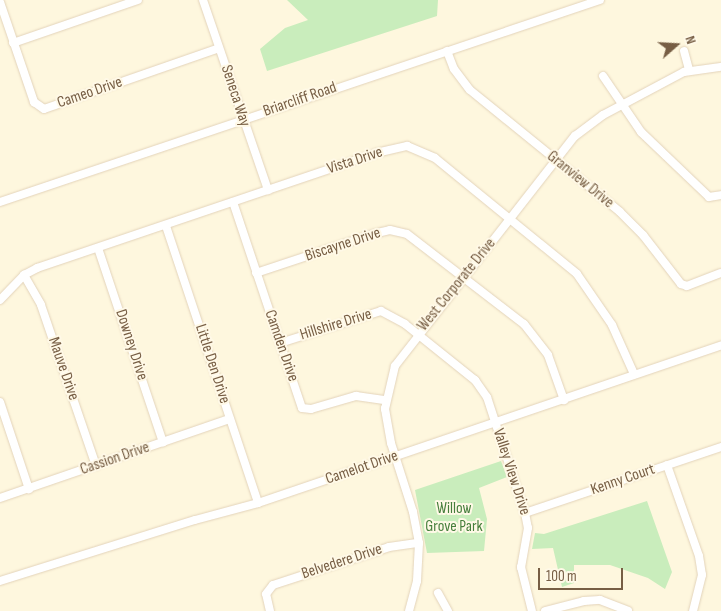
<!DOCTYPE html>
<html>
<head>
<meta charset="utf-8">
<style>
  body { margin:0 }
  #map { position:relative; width:721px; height:611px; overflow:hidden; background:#fef7de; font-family:"Sofia Sans Condensed",sans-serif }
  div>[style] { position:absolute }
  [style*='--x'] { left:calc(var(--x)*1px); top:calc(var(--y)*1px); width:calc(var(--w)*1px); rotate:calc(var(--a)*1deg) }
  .green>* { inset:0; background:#c9edbc }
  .roads { filter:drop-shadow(0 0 1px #e3d3ba) drop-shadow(0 0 1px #e3d3ba) }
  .minor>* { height:8px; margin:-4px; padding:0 4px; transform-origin:4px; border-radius:4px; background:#fff }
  span { translate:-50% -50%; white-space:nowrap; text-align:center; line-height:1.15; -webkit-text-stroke:4px #fff9e7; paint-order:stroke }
  .street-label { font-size:16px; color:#775e44 }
  .park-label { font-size:16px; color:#457e3b }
  .north { position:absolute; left:651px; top:20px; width:50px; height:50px; -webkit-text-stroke:4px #fff9e7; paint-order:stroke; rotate:71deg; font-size:14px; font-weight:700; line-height:20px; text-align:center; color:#775e44 }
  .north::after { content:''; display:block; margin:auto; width:18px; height:22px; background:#775e44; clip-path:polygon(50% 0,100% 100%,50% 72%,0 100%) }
  .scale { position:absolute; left:538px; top:568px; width:85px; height:22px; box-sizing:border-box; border:2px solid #775e44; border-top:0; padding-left:6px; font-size:15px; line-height:18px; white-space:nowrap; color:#775e44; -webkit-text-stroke:4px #fff9e7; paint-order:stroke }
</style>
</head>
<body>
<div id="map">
  <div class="green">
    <i style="clip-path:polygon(287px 0,438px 0,437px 16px,267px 71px,260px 49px,285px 28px,308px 20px)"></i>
    <i style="clip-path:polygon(501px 461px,507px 477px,479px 488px,487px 519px,484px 551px,427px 553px,415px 490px)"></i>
    <i style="clip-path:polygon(647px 501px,672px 572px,665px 589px,648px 578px,610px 565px,574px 565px,574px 583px,562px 587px,553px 548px,532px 549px,535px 533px,544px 534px)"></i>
  </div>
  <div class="roads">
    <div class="minor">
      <i style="--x:203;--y:0;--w:201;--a:71.1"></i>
      <i style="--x:0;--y:2;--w:106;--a:71.2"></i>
      <i style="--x:34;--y:102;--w:12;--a:35"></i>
      <i style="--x:44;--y:109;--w:185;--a:-19.2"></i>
      <i style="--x:13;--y:43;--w:132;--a:-19"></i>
      <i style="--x:447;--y:51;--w:19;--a:69"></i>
      <i style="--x:454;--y:69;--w:26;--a:53"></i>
      <i style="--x:470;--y:90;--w:193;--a:39.1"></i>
      <i style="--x:620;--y:212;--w:33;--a:45"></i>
      <i style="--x:643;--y:235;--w:62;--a:52.2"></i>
      <i style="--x:681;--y:284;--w:6;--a:18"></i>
      <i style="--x:687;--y:286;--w:36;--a:-21"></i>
      <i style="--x:684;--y:51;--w:20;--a:75"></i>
      <i style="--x:603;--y:76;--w:68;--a:55.8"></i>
      <i style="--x:641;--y:132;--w:94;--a:43.7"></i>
      <i style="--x:709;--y:197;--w:12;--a:-9"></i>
      <i style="--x:0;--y:202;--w:633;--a:-18.61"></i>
      <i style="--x:233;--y:202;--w:217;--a:71.5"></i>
      <i style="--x:302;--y:408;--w:9;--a:6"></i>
      <i style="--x:311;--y:409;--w:47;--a:-16.1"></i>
      <i style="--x:356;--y:396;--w:30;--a:8"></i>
      <i style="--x:166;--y:226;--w:292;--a:71.6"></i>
      <i style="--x:98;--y:248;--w:205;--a:71.5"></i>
      <i style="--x:256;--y:273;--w:123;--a:-18.4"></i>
      <i style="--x:373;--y:234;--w:17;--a:-13"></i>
      <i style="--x:390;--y:230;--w:17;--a:13"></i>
      <i style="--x:407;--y:234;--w:148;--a:37.6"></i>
      <i style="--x:524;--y:324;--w:39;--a:52"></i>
      <i style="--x:548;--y:355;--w:48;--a:70.4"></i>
      <i style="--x:24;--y:275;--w:34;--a:60"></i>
      <i style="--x:41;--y:305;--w:170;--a:71.1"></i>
      <i style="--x:0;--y:300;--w:35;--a:-46"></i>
      <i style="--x:24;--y:275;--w:15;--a:-28"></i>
      <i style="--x:37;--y:268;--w:358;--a:-18.7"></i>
      <i style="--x:376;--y:153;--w:32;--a:-13"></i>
      <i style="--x:407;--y:146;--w:30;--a:23"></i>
      <i style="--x:435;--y:158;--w:183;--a:39.2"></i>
      <i style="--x:577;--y:274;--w:62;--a:55.5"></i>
      <i style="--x:612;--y:325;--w:54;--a:65.8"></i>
      <i style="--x:280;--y:343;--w:106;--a:-17.6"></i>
      <i style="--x:381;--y:311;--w:27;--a:28"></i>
      <i style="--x:405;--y:324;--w:90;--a:38.7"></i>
      <i style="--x:475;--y:380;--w:21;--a:55"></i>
      <i style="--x:487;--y:397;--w:122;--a:71.9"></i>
      <i style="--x:525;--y:513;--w:15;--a:79"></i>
      <i style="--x:528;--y:528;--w:40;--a:100"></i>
      <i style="--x:521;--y:567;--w:45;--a:76"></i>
      <i style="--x:0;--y:402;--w:92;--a:71.6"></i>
      <i style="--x:667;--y:465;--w:96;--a:70.6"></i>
      <i style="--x:699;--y:556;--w:19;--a:81"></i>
      <i style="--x:702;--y:575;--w:37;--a:104"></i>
      <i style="--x:0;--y:498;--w:243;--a:-19"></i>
      <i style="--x:525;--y:513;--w:207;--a:-18.6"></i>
      <i style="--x:0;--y:581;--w:204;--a:-17.4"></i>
      <i style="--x:195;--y:520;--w:65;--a:-15.1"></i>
      <i style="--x:258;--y:503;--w:489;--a:-18.8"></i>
      <i style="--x:438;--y:593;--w:21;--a:61"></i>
      <i style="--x:270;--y:611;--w:17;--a:-103"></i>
      <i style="--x:266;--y:594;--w:11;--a:-52"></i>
      <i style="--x:273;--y:585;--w:122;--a:-18.1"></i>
      <i style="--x:389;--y:547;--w:30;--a:-8"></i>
      <i style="--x:409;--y:611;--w:31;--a:-75"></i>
      <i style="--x:417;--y:581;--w:38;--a:-87"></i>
      <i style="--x:419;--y:543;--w:32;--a:-101"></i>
      <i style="--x:413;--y:512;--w:72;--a:-107.7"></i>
      <i style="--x:391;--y:443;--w:35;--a:-100"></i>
      <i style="--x:385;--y:409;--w:44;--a:-76.9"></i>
      <i style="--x:395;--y:366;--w:292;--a:-52"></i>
      <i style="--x:575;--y:136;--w:35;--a:-37"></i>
      <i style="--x:603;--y:115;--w:92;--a:-28"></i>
      <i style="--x:684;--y:72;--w:37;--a:-8"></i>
      <i style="--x:545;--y:611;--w:40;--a:-14.4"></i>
      <i style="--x:584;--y:601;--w:16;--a:-4"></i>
      <i style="--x:600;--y:600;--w:30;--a:21"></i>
    </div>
  </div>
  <div class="street-label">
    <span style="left:90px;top:93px;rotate:-19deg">Cameo Drive</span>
    <span style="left:235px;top:96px;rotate:72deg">Seneca Way</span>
    <span style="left:300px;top:100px;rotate:-19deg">Briarcliff Road</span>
    <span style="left:355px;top:161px;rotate:-18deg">Vista Drive</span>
    <span style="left:580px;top:180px;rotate:39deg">Granview Drive</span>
    <span style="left:343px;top:245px;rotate:-18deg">Biscayne Drive</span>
    <span style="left:457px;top:285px;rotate:-51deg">West Corporate Drive</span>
    <span style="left:336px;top:325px;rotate:-17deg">Hillshire Drive</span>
    <span style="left:131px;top:345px;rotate:72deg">Downey Drive</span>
    <span style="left:281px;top:346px;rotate:71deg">Camden Drive</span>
    <span style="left:212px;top:364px;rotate:72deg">Little Den Drive</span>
    <span style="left:63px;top:369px;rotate:71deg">Mauve Drive</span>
    <span style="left:115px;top:459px;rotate:-19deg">Cassion Drive</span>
    <span style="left:362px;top:468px;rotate:-19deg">Camelot Drive</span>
    <span style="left:511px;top:472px;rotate:72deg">Valley View Drive</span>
    <span style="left:623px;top:480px;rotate:-19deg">Kenny Court</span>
    <span style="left:342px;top:562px;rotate:-18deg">Belvedere Drive</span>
  </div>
  <div class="park-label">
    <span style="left:454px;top:518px">Willow<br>Grove Park</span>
  </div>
  <div class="north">N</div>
  <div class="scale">100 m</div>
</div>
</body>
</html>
